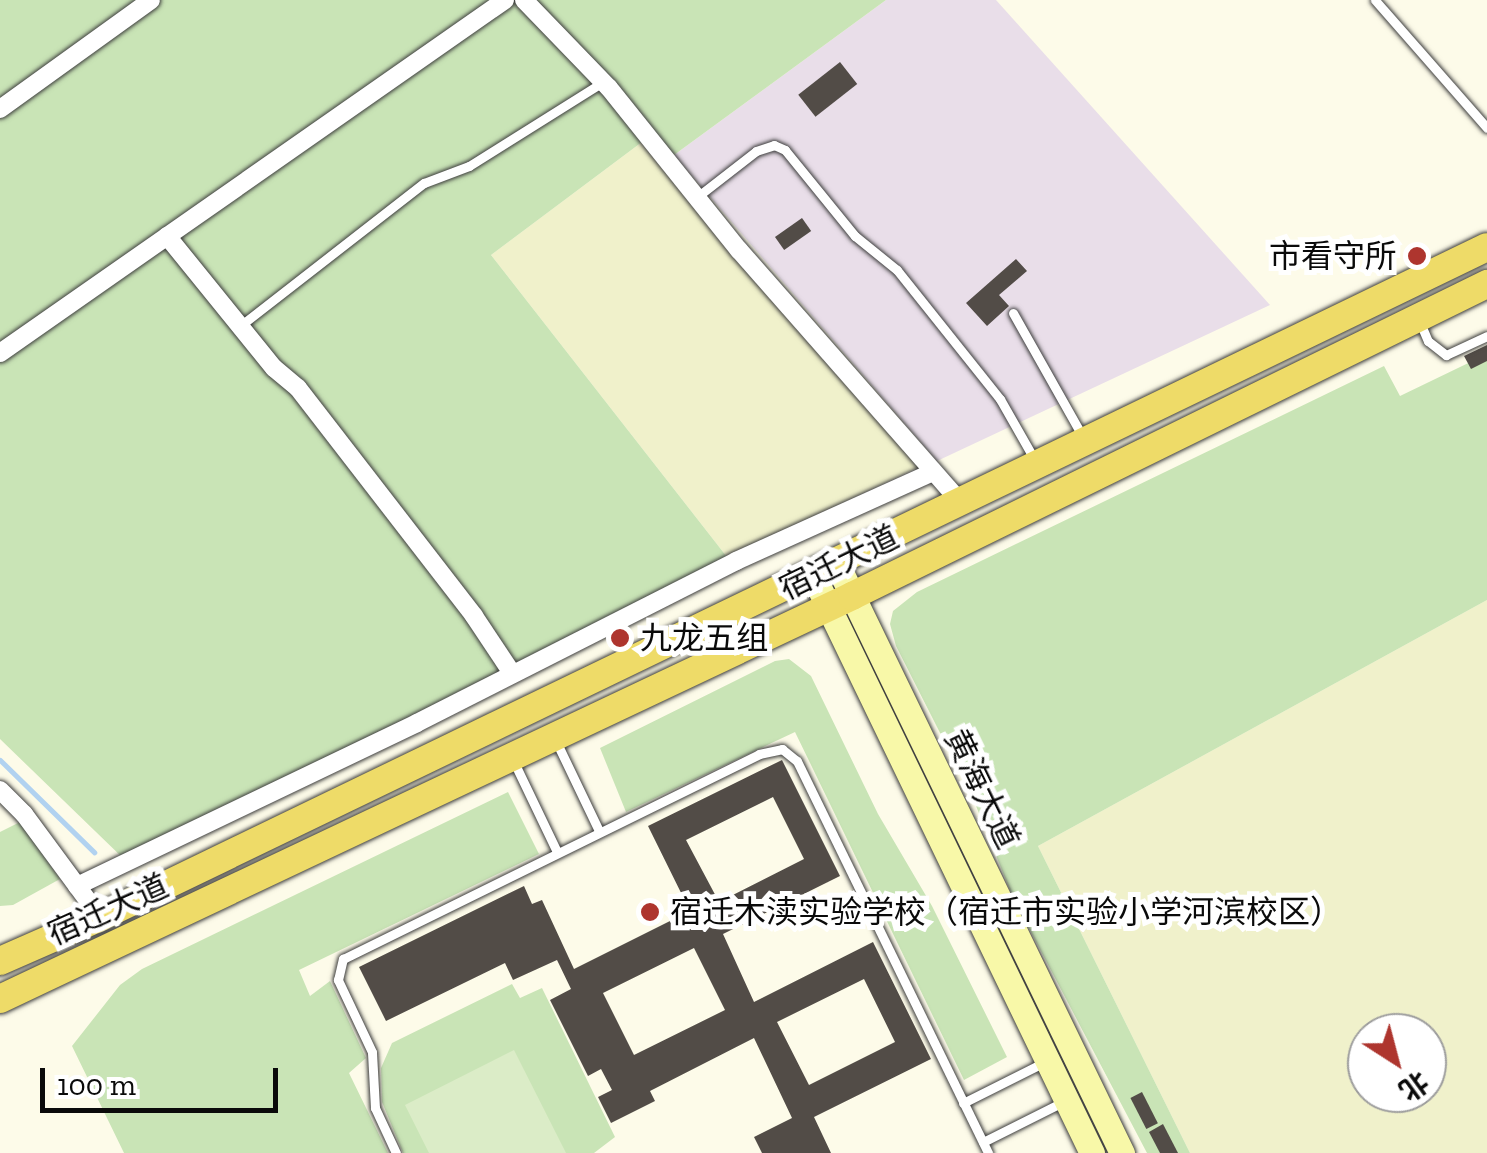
<!DOCTYPE html>
<html>
<head>
<meta charset="utf-8">
<style>
  body { margin:0 }
  #map { position:relative; width:1487px; height:1153px; overflow:hidden; background:#fdfbe9; font-family:"Zilla Slab","Noto Sans SC",serif }
  div>[style] { position:absolute }
  [style*='--x'] { left:calc(var(--x)*1px); top:calc(var(--y)*1px); width:calc(var(--w)*1px); rotate:calc(var(--a)*1deg) }
  .industrial>* { inset:0; background:#e9dee9 }
  .farmland>* { inset:0; background:#f0f1cb }
  .green>* { inset:0; background:#c9e4b6 }
  .pitch>* { inset:0; background:#dbecc7 }
  .stream>* { height:5px; margin:-2.5px; padding:0 2.5px; transform-origin:2.5px; border-radius:2.5px; background:#b1d2f0 }
  .building>* { inset:0; background:#524c47; transform-origin:0 0 }
  .roads { filter:drop-shadow(0 0 2px #3d3d3d) drop-shadow(0 0 2px #3d3d3d) }
  .lane>* { height:9px; margin:-4.5px; padding:0 4.5px; transform-origin:4.5px; border-radius:4.5px; background:#fff }
  .street>* { height:18px; margin:-9px; padding:0 9px; transform-origin:9px; border-radius:9px; background:#fff }
  .secondary>* { height:25px; margin:-12.5px; padding:0 12.5px; transform-origin:12.5px; border-radius:12.5px; background:#f8f8a8 }
  .primary>* { height:28px; margin:-14px; padding:0 14px; transform-origin:14px; border-radius:14px; background:#eedb68 }
  .dots>* { width:28px; height:28px; translate:-50% -50%; box-sizing:border-box; border:5px solid #fff; border-radius:50% }
  span { translate:-50% -50%; white-space:nowrap; text-align:center; line-height:1.15; -webkit-text-stroke:10px #fff; paint-order:stroke }
  .poi-label { font-size:32px; color:#0a0a0a }
  .right { translate:-100% -50%; text-align:right }
  .left { translate:0 -50%; text-align:left }
  .street-label { font-size:32px; color:#0a0a0a }
  .north { position:absolute; left:1347px; top:1013px; width:100px; height:100px; box-sizing:border-box; background:#fff; border:2px solid #9d9d9d; border-radius:50%; rotate:144deg; font-size:28px; font-weight:700; line-height:40px; text-align:center; color:#0a0a0a }
  .north::after { content:''; display:block; margin:auto; width:35px; height:45px; background:#ae352e; clip-path:polygon(50% 0,100% 100%,50% 72%,0 100%) }
  .scale { position:absolute; left:40px; top:1068px; width:238px; height:45px; box-sizing:border-box; border:5px solid #0a0a0a; border-top:0; padding-left:12px; font-size:30px; line-height:35px; white-space:nowrap; color:#0a0a0a; -webkit-text-stroke:8px #fff; paint-order:stroke }
</style>
</head>
<body>
<div id="map">
  <div class="industrial">
    <i style="clip-path:polygon(886px 0,996px 0,1270px 305px,937px 461px,674px 155px)"></i>
  </div>
  <div class="farmland">
    <i style="clip-path:polygon(642px 142px,919px 467px,727px 557px,491px 255px)"></i>
    <i style="clip-path:polygon(evenodd,1487px 600px,1487px 1153px,1190px 1153px,1038px 846px,1487px 600px,1367px 1033px,1427px 1033px,1427px 1093px,1367px 1093px,1367px 1033px)"></i>
  </div>
  <div class="green">
    <i style="clip-path:polygon(0 0,886px 0,674px 155px,642px 142px,491px 255px,727px 557px,127px 862px,0 739px)"></i>
    <i style="clip-path:polygon(1487px 354px,1487px 600px,1038px 846px,1190px 1153px,1147px 1153px,1014px 900px,972px 796px,896px 646px,890px 624px,893px 611px,917px 592px,1384px 366px,1400px 396px)"></i>
    <i style="clip-path:polygon(789px 659px,811px 676px,878px 814px,932px 906px,1007px 1057px,964px 1080px,795px 732px,626px 812px,600px 748px,775px 661px)"></i>
    <i style="clip-path:polygon(508px 792px,539px 854px,299px 970px,310px 996px,330px 981px,366px 1058px,349px 1073px,388px 1153px,124px 1153px,72px 1046px,120px 985px,142px 969px)"></i>
    <i style="clip-path:polygon(20px 822px,60px 879px,13px 905px,0 906px,0 832px)"></i>
    <i style="clip-path:polygon(512px 984px,520px 998px,542px 988px,615px 1137px,594px 1153px,403px 1153px,382px 1102px,381px 1068px,392px 1043px)"></i>
  </div>
  <div class="pitch">
    <i style="clip-path:polygon(514px 1050px,566px 1153px,429px 1153px,405px 1105px)"></i>
  </div>
  <div class="stream">
    <i style="--x:0;--y:760;--w:132;--a:44.4"></i>
  </div>
  <div class="building">
    <i style="left:840px;top:62px;width:28px;height:53px;rotate:52deg"></i>
    <i style="left:802px;top:218px;width:16px;height:33px;rotate:55deg"></i>
    <i style="clip-path:polygon(1016px 259px,1027px 271px,999px 295px,1009px 306px,987px 326px,966px 303px)"></i>
    <i style="clip-path:polygon(1487px 345px,1487px 361px,1471px 369px,1464px 356px)"></i>
    <i style="clip-path:polygon(evenodd,782px 760px,840px 876px,723px 934px,754px 1002px,873px 942px,931px 1059px,814px 1117px,831px 1153px,762px 1153px,754px 1137px,792px 1118px,754px 1038px,650px 1091px,655px 1101px,611px 1123px,598px 1097px,612px 1090px,601px 1069px,588px 1076px,550px 1000px,571px 989px,557px 960px,513px 980px,505px 963px,386px 1021px,359px 967px,524px 886px,532px 904px,542px 900px,574px 969px,690px 911px,648px 826px,782px 760px,773px 797px,804px 859px,719px 902px,686px 840px,773px 797px,782px 760px,694px 948px,725px 1010px,634px 1055px,603px 993px,694px 948px,782px 760px,864px 979px,895px 1042px,809px 1085px,777px 1022px,864px 979px)"></i>
    <i style="left:1142px;top:1092px;width:35px;height:13px;rotate:63deg"></i>
    <i style="clip-path:polygon(1163px 1124px,1178px 1153px,1160px 1153px,1149px 1132px)"></i>
  </div>
  <div class="roads">
    <div class="lane">
      <i style="--x:1375;--y:0;--w:170;--a:48.8"></i>
      <i style="--x:697;--y:197;--w:75;--a:-37.9"></i>
      <i style="--x:756;--y:151;--w:19;--a:-18"></i>
      <i style="--x:774;--y:145;--w:12;--a:24"></i>
      <i style="--x:785;--y:150;--w:111;--a:50.9"></i>
      <i style="--x:855;--y:236;--w:54;--a:39"></i>
      <i style="--x:897;--y:270;--w:165;--a:51.4"></i>
      <i style="--x:1000;--y:399;--w:73;--a:60.3"></i>
      <i style="--x:1013;--y:313;--w:145;--a:60.6"></i>
      <i style="--x:1419;--y:320;--w:23;--a:67"></i>
      <i style="--x:1428;--y:341;--w:23;--a:38"></i>
      <i style="--x:1446;--y:355;--w:45;--a:-24.9"></i>
      <i style="--x:240;--y:326;--w:233;--a:-37.9"></i>
      <i style="--x:424;--y:183;--w:48;--a:-20.7"></i>
      <i style="--x:469;--y:166;--w:158;--a:-32.1"></i>
      <i style="--x:555;--y:739;--w:102;--a:64.4"></i>
      <i style="--x:513;--y:760;--w:102;--a:64.4"></i>
      <i style="--x:963;--y:1103;--w:92;--a:-26.6"></i>
      <i style="--x:983;--y:1142;--w:92;--a:-26.6"></i>
      <i style="--x:396;--y:1153;--w:50;--a:-115"></i>
      <i style="--x:375;--y:1108;--w:56;--a:-93.1"></i>
      <i style="--x:372;--y:1052;--w:80;--a:-115.3"></i>
      <i style="--x:338;--y:980;--w:22;--a:-77"></i>
      <i style="--x:343;--y:959;--w:464;--a:-26.2"></i>
      <i style="--x:759;--y:754;--w:24;--a:-12"></i>
      <i style="--x:782;--y:749;--w:19;--a:39"></i>
      <i style="--x:797;--y:761;--w:436;--a:64"></i>
    </div>
    <div class="street">
      <i style="--x:524;--y:0;--w:122;--a:46"></i>
      <i style="--x:609;--y:88;--w:208;--a:51.3"></i>
      <i style="--x:739;--y:250;--w:335;--a:48.7"></i>
      <i style="--x:0;--y:109;--w:186;--a:-35.8"></i>
      <i style="--x:167;--y:236;--w:170;--a:51"></i>
      <i style="--x:274;--y:368;--w:31;--a:40"></i>
      <i style="--x:298;--y:388;--w:288;--a:52.3"></i>
      <i style="--x:474;--y:616;--w:69;--a:56.3"></i>
      <i style="--x:0;--y:353;--w:616;--a:-34.95"></i>
      <i style="--x:0;--y:790;--w:34;--a:45"></i>
      <i style="--x:24;--y:814;--w:128;--a:53.6"></i>
      <i style="--x:77;--y:886;--w:377;--a:-25.6"></i>
      <i style="--x:417;--y:723;--w:358;--a:-26.9"></i>
      <i style="--x:736;--y:561;--w:216;--a:-24.3"></i>
    </div>
    <div class="secondary">
      <i style="--x:836;--y:562;--w:657;--a:64.18"></i>
      <i style="--x:812;--y:573;--w:644;--a:64.23"></i>
    </div>
    <div class="primary">
      <i style="--x:0;--y:961;--w:109;--a:-23.7"></i>
      <i style="--x:100;--y:917;--w:1540;--a:-25.78"></i>
      <i style="--x:0;--y:999;--w:943;--a:-25.31"></i>
      <i style="--x:852;--y:596;--w:708;--a:-26.17"></i>
    </div>
  </div>
  <div class="dots">
    <i style="left:1417px;top:256px;background:#ae352e"></i>
    <i style="left:620px;top:638px;background:#ae352e"></i>
    <i style="left:650px;top:912px;background:#ae352e"></i>
  </div>
  <div class="poi-label">
    <span class="right" style="left:1397px;top:256px">市看守所</span>
    <span class="left" style="left:640px;top:638px">九龙五组</span>
    <span class="left" style="left:670px;top:912px">宿迁木渎实验学校（宿迁市实验小学河滨校区）</span>
  </div>
  <div class="street-label">
    <span style="left:839px;top:563px;rotate:-26deg">宿迁大道</span>
    <span style="left:982px;top:789px;rotate:64deg">黄海大道</span>
    <span style="left:108px;top:910px;rotate:-24deg">宿迁大道</span>
  </div>
  <div class="north">北</div>
  <div class="scale">100 m</div>
</div>
</body>
</html>
